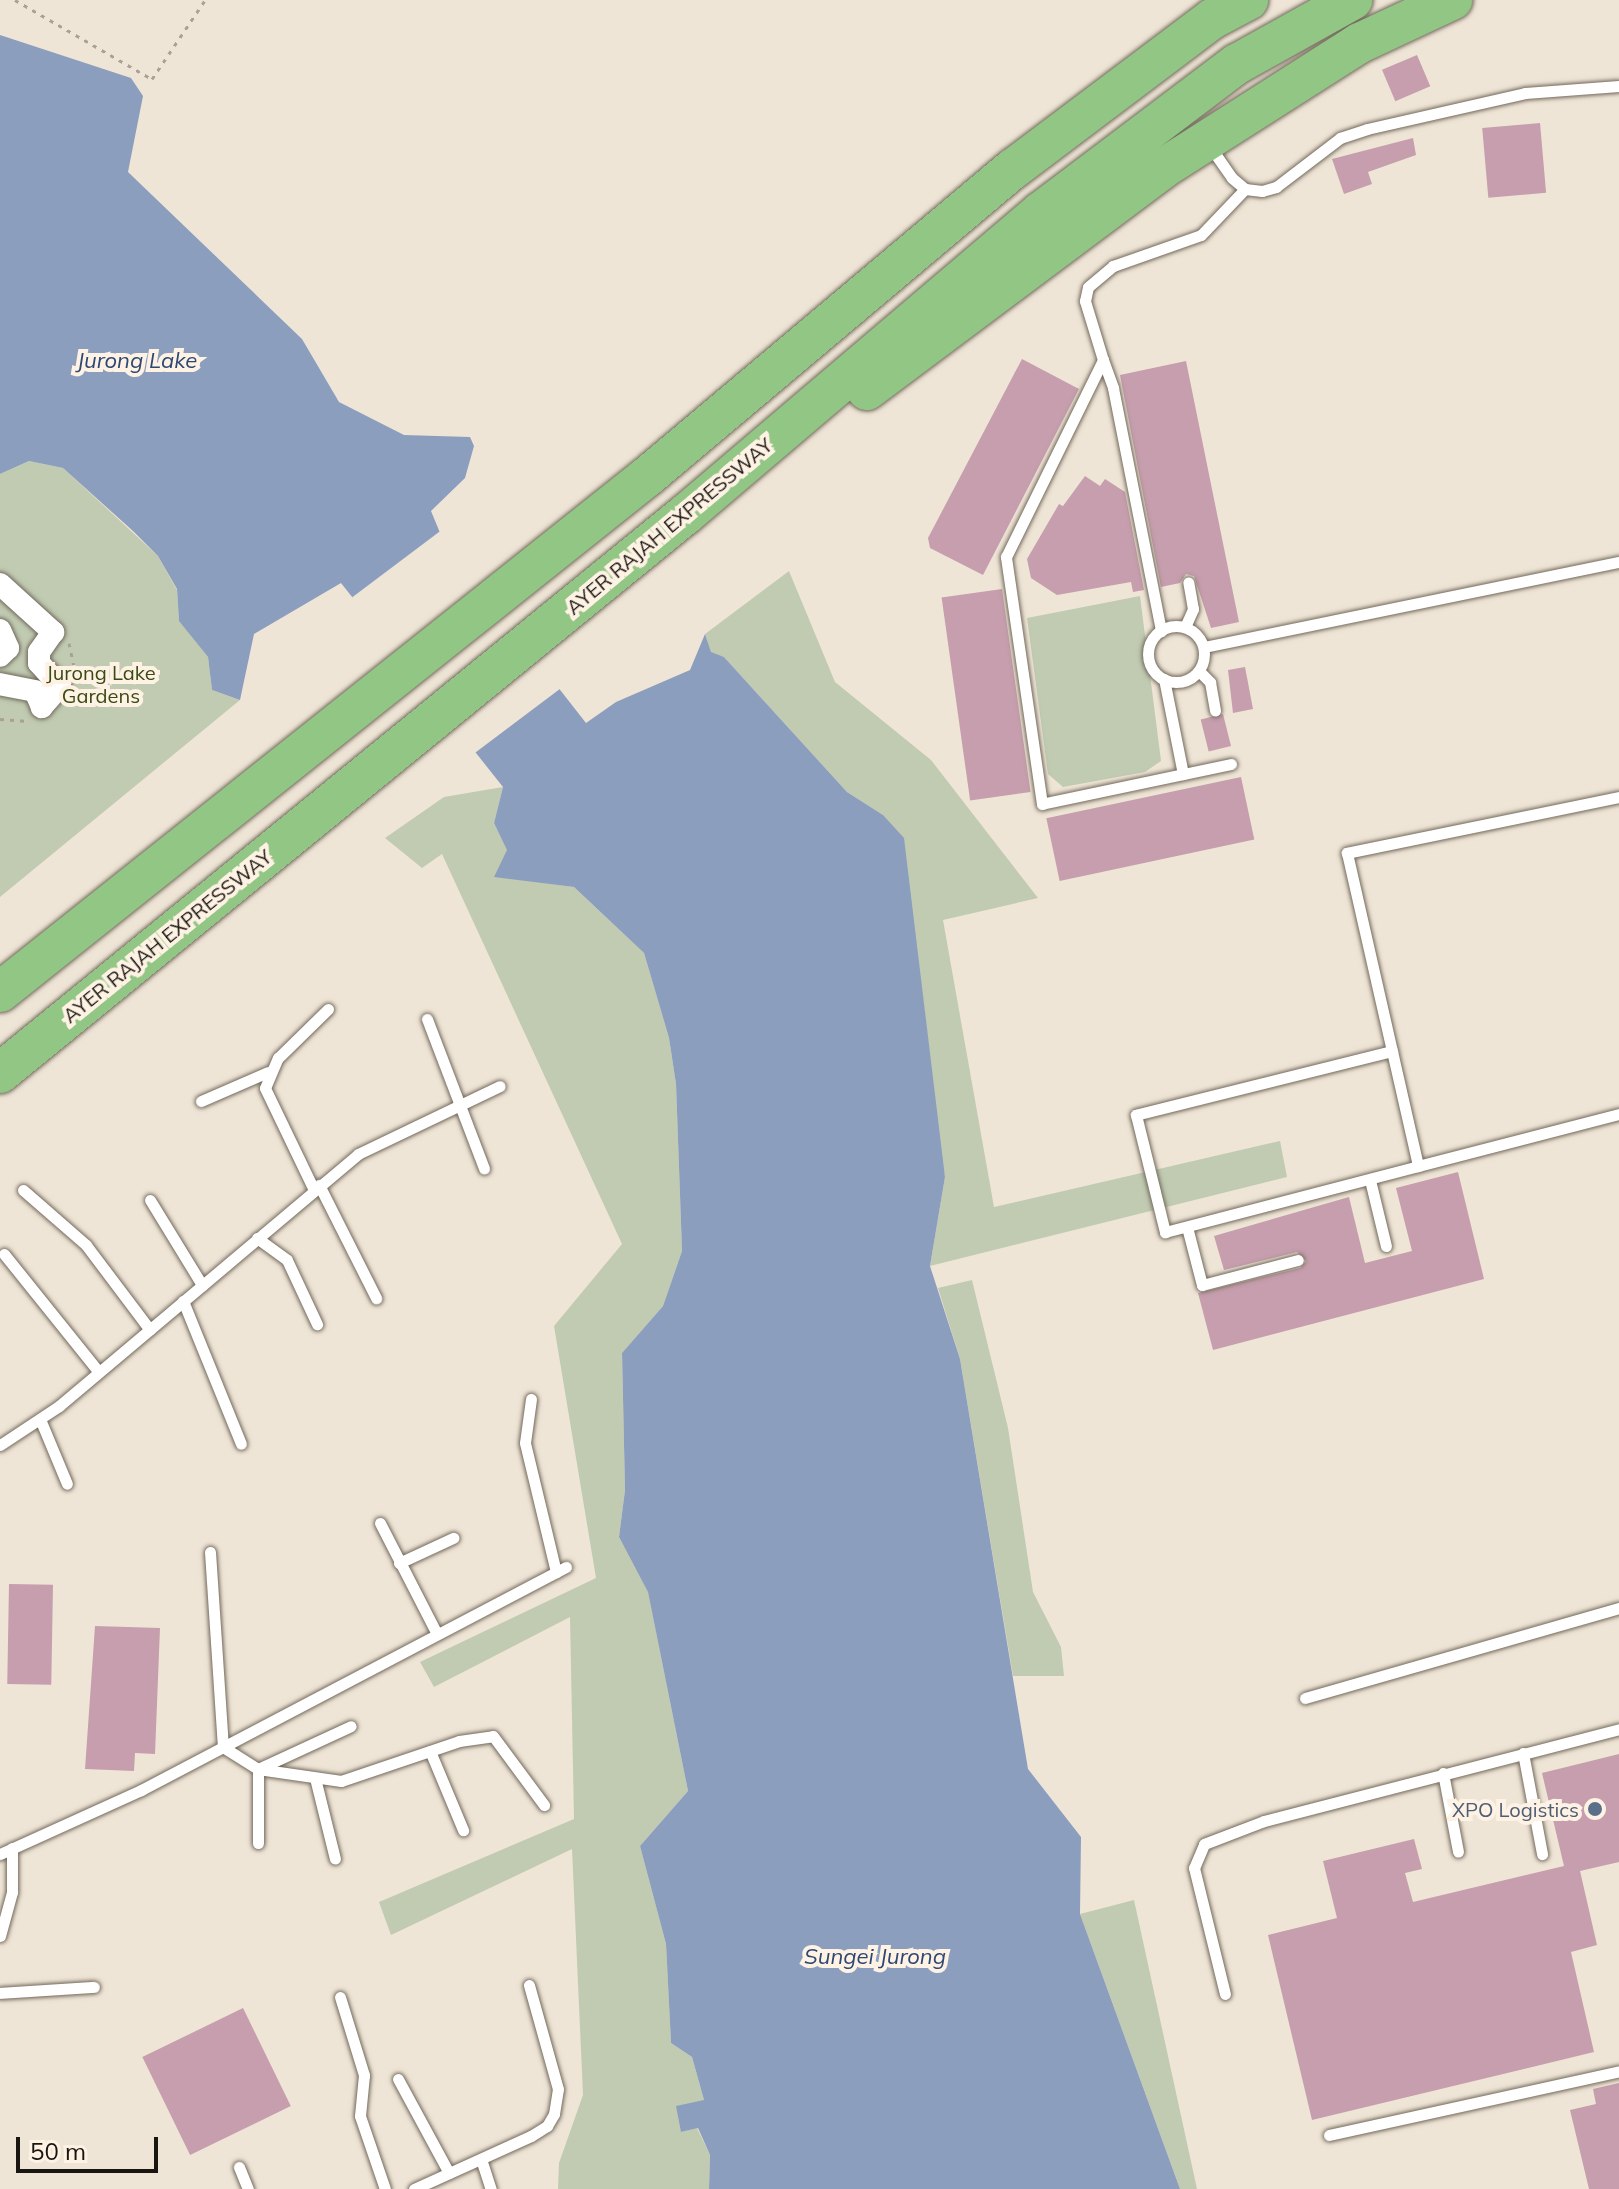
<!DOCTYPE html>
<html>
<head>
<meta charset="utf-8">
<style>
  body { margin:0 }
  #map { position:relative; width:1619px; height:2189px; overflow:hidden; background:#efe5d6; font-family:Mulish,sans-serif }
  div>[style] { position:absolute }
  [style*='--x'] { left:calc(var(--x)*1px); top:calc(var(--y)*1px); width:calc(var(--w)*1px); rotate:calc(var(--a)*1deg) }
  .green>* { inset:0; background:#c1cbb2 }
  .water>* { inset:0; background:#8c9ebe }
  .pier>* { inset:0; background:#efe5d6; transform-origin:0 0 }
  .building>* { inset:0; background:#c69ead; transform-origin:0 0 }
  .path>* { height:3px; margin-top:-1.5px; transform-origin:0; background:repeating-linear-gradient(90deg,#a9a195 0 4px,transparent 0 10px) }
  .roads { filter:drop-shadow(0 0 2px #72695c) drop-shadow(0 0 2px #72695c) }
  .lane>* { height:11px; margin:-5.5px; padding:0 5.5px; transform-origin:5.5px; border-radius:5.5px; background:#fff }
  .lane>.ring { margin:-5.5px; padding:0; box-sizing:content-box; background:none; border:11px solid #fff; border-radius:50% }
  .street>* { height:22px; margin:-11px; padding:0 11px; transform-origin:11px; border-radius:11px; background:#fff }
  .highway>* { height:40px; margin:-20px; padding:0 20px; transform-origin:20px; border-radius:20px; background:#92c684 }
  .dots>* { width:22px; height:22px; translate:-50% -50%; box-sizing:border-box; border:4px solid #fdf2e3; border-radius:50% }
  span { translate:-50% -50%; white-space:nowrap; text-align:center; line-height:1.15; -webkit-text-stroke:8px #fdf2e3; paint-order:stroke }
  .street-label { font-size:20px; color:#191510 }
  .park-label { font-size:20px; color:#3a4a13 }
  .service-label { font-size:20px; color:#4e5e75 }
  .right { translate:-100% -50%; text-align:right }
  .water-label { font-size:22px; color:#2e4773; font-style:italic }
  .scale { position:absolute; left:16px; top:2137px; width:142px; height:36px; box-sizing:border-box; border:4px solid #191510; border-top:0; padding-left:10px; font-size:24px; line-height:28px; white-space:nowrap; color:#191510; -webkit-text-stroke:6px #fdf2e3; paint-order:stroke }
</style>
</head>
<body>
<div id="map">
  <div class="green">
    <i style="clip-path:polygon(29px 461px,63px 468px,158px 556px,177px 590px,179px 620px,208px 657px,212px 690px,240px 700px,0 897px,0 474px)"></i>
    <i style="clip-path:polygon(789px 571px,835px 682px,931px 760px,1038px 898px,943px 920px,994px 1207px,1280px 1141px,1287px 1177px,930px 1266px,945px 1177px,883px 815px,847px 792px,724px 657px,711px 653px,705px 634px)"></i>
    <i style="clip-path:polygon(1140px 596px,1161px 761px,1145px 772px,1063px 787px,1048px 774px,1027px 618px)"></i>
    <i style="clip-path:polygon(503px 787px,494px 823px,508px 850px,495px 876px,574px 887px,644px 953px,669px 1038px,676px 1084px,682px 1251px,663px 1306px,622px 1353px,625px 1490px,619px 1537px,648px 1591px,688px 1791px,640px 1846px,666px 1944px,671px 2043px,692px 2057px,704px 2100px,681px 2132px,697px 2128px,710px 2155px,709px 2189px,558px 2189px,559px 2163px,583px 2095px,572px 1849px,391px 1935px,379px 1902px,574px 1819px,570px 1617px,434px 1687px,420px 1662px,596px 1578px,554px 1326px,622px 1244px,442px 854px,422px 868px,385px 838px,444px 797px)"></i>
    <i style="clip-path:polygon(972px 1280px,1008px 1428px,1033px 1592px,1061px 1647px,1064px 1676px,1013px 1676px,960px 1359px,938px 1288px)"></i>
    <i style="clip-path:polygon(1134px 1900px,1197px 2189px,1180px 2189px,1080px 1914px)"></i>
  </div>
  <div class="water">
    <i style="clip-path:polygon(0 35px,131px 78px,143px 96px,128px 172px,302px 339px,339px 402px,404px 435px,470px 437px,474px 446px,465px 478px,431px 511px,443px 540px,586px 723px,616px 702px,690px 670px,705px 634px,711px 652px,724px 657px,847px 792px,883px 815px,904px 838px,945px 1177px,930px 1266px,960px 1359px,1028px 1769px,1081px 1837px,1080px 1914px,1180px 2189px,709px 2189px,710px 2155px,698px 2128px,681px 2132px,676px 2106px,704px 2100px,692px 2057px,671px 2043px,666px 1944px,640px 1846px,688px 1791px,648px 1592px,619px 1537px,625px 1490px,622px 1353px,663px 1306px,682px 1251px,676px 1084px,669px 1038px,644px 953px,574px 887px,494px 877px,507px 850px,494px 823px,503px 787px,341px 583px,254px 634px,240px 700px,212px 690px,208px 657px,179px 621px,177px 589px,158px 556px,133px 531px,63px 468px,29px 461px,0 474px)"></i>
  </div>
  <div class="pier">
    <i style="left:443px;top:529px;width:198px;height:114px;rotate:53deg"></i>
  </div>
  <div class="building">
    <i style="left:1417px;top:55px;width:34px;height:38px;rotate:67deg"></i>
    <i style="left:1540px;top:123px;width:70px;height:58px;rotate:85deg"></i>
    <i style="clip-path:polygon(1413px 138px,1416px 155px,1368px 172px,1372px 184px,1344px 194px,1332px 159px)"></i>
    <i style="clip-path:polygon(1022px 359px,1079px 389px,983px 575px,930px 548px,928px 538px)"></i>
    <i style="clip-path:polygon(1186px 361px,1239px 622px,1211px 628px,1194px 576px,1186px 574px,1180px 583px,1161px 587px,1120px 375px)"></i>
    <i style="clip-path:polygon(1085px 476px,1100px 486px,1105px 479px,1125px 492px,1144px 590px,1133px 592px,1131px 582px,1057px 595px,1031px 578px,1027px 559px,1059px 504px,1063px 506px)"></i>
    <i style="left:1002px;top:589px;width:205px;height:61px;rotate:82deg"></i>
    <i style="clip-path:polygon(1245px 667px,1253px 709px,1233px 713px,1228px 670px)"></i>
    <i style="left:1223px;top:714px;width:33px;height:23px;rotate:76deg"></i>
    <i style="left:1241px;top:777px;width:64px;height:199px;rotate:78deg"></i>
    <i style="clip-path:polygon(1458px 1172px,1484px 1279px,1213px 1350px,1198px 1293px,1300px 1268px,1306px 1261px,1297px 1252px,1224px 1270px,1214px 1236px,1349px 1197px,1365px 1263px,1412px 1251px,1396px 1188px)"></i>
    <i style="left:9px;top:1584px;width:44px;height:100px;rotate:1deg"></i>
    <i style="clip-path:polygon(95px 1626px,160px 1628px,155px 1754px,135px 1753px,134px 1771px,85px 1769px)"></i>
    <i style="clip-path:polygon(1619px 1754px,1619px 1862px,1580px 1871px,1597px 1945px,1571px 1952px,1594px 2052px,1312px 2120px,1268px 1935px,1337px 1918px,1323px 1861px,1414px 1839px,1422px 1869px,1405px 1873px,1413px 1902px,1564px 1866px,1542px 1773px)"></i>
    <i style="left:243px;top:2008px;width:109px;height:112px;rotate:64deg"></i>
    <i style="clip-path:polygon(1619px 2083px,1619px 2189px,1589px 2189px,1570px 2110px,1596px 2104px,1593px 2089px)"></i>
  </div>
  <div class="path">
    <i style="--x:15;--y:0;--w:158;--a:30"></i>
    <i style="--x:152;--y:79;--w:95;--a:-56.1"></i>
    <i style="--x:69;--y:643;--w:29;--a:78"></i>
    <i style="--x:0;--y:719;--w:28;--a:4"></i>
  </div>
  <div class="roads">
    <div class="lane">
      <i style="--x:1209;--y:145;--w:40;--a:55.1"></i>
      <i style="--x:1232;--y:178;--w:17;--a:40"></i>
      <i style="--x:1245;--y:189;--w:17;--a:7"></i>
      <i style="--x:1262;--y:191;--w:15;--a:-16"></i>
      <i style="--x:1276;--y:187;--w:81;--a:-37.4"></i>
      <i style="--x:1340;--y:138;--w:28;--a:-18"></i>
      <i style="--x:1367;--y:129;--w:162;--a:-12.8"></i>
      <i style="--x:1525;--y:93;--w:94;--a:-4.3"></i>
      <i style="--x:1103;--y:360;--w:30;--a:70"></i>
      <i style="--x:1113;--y:388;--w:248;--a:78.8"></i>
      <i class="ring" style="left:1148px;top:626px;width:45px;height:45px"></i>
      <i style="--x:1185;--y:627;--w:20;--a:-66"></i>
      <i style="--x:1193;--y:609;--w:27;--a:-100"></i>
      <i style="--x:1204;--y:647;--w:424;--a:-11.6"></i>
      <i style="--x:1199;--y:671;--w:16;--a:45"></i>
      <i style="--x:1210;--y:682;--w:29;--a:80"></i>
      <i style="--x:1164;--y:679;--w:97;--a:78.7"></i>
      <i style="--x:1231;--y:764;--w:193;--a:168.1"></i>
      <i style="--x:1042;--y:804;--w:250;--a:-98.3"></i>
      <i style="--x:1006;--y:557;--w:220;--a:-63.8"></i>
      <i style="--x:1103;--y:360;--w:62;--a:-107"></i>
      <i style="--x:1085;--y:301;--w:14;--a:-78"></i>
      <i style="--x:1088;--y:287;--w:33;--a:-40"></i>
      <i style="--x:1113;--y:266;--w:93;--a:-19.4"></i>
      <i style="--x:1201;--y:235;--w:64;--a:-46.3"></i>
      <i style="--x:1619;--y:797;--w:278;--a:168.4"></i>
      <i style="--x:1347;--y:853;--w:321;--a:77.2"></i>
      <i style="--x:1418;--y:1166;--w:208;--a:-14.5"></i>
      <i style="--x:427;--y:1019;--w:160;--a:69.1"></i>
      <i style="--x:1392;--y:1051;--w:264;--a:166"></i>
      <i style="--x:1136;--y:1115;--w:121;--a:76.1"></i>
      <i style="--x:1165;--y:1232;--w:261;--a:-14.6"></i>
      <i style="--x:201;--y:1101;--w:73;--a:-23.4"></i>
      <i style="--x:1370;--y:1180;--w:68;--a:76.4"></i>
      <i style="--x:319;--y:1185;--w:127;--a:63.2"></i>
      <i style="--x:23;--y:1190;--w:84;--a:41.1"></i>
      <i style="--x:86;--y:1245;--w:106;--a:53"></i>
      <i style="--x:314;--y:1190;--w:113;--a:-115.7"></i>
      <i style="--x:265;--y:1088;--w:33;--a:-67"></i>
      <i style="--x:278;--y:1058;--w:70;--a:-44.4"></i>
      <i style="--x:150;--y:1200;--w:100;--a:58.5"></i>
      <i style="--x:1187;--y:1227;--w:60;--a:75.5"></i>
      <i style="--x:1202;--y:1285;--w:99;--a:-14.6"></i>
      <i style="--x:257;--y:1238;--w:37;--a:36"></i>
      <i style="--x:287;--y:1260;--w:71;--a:64.9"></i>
      <i style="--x:4;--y:1254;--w:151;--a:51.2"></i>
      <i style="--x:183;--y:1301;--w:154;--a:67.9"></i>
      <i style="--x:531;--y:1399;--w:44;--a:97.8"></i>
      <i style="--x:525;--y:1443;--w:133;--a:76.5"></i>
      <i style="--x:40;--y:1419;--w:70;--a:67.4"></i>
      <i style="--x:0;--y:1445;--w:71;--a:-33.5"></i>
      <i style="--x:59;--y:1406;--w:391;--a:-40.1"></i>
      <i style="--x:358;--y:1154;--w:157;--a:-25.6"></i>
      <i style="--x:380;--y:1523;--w:123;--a:62.8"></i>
      <i style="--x:210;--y:1552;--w:195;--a:86.2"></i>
      <i style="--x:223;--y:1747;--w:41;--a:32.2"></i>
      <i style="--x:258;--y:1769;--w:84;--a:8.2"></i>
      <i style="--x:341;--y:1781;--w:125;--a:-18.7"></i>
      <i style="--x:459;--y:1741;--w:34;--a:-8"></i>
      <i style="--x:493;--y:1736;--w:86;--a:53.5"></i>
      <i style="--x:399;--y:1563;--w:60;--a:-24.8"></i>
      <i style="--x:1305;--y:1698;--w:327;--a:-16"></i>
      <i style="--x:430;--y:1751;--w:86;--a:67.3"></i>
      <i style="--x:1523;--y:1753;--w:103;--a:79.3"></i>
      <i style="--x:1443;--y:1773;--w:80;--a:79.2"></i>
      <i style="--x:315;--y:1778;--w:83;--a:76.1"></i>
      <i style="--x:258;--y:1843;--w:74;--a:-90"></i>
      <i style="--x:258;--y:1769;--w:102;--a:-24.8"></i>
      <i style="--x:0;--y:1854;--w:155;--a:-24.4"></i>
      <i style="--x:141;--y:1790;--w:480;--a:-27.7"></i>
      <i style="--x:0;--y:1936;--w:46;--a:-74.7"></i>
      <i style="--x:12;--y:1892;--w:44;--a:-90"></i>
      <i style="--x:0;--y:1993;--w:94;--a:-3.7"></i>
      <i style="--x:1225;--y:1994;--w:130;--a:-103.8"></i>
      <i style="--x:1194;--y:1868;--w:26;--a:-67"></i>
      <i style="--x:1204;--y:1844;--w:64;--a:-21"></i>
      <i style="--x:1264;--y:1821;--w:367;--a:-14.5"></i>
      <i style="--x:340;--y:1997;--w:82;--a:72.9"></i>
      <i style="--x:364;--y:2075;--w:41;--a:95.6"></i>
      <i style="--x:360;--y:2116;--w:77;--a:71.1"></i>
      <i style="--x:398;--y:2079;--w:107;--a:61.5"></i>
      <i style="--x:1329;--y:2135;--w:297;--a:-12.4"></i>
      <i style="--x:481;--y:2159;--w:32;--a:72"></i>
      <i style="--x:239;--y:2167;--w:24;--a:68"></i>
      <i style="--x:414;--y:2189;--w:128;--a:-24.4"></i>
      <i style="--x:531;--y:2136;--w:19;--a:-32"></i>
      <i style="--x:547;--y:2126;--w:14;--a:-60"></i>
      <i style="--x:554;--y:2114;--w:25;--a:-81"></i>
      <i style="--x:558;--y:2089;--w:108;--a:-105.6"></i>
    </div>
    <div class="street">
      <i style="--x:0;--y:584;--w:72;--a:42.2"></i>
      <i style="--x:53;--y:632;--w:24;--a:125"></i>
      <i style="--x:39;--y:652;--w:11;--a:90"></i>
      <i style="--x:39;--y:663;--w:31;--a:48"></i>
      <i style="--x:60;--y:686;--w:28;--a:131"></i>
      <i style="--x:42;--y:707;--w:17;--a:-114"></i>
      <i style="--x:35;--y:691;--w:36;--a:-169"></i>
      <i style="--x:0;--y:630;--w:20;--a:66"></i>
      <i style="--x:8;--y:648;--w:11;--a:135"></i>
    </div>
    <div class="highway">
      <i style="--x:867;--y:390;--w:369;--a:-36.8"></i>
      <i style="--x:1162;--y:169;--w:235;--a:-32.5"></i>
      <i style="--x:1360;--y:43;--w:102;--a:-25.1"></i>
      <i style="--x:0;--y:992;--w:828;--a:-38.53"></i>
      <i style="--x:648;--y:476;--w:477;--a:-40.1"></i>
      <i style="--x:1013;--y:169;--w:249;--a:-37"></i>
      <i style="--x:1212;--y:19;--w:41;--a:-27.8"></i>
      <i style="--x:0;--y:1073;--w:885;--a:-39.18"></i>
      <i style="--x:686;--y:514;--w:466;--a:-40.4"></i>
      <i style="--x:1041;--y:212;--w:246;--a:-37.1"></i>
      <i style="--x:1237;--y:64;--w:132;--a:-29.1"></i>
    </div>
  </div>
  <div class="dots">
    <i style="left:1595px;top:1809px;background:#5c6f8a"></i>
  </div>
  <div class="street-label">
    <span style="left:669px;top:526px;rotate:-40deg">AYER RAJAH EXPRESSWAY</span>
    <span style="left:167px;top:936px;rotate:-39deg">AYER RAJAH EXPRESSWAY</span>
  </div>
  <div class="park-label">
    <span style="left:101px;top:684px">Jurong Lake<br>Gardens</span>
  </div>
  <div class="service-label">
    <span class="right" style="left:1579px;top:1809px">XPO Logistics</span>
  </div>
  <div class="water-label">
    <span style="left:137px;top:361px">Jurong Lake</span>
    <span style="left:875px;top:1957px">Sungei Jurong</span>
  </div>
  <div class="scale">50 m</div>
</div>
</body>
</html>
